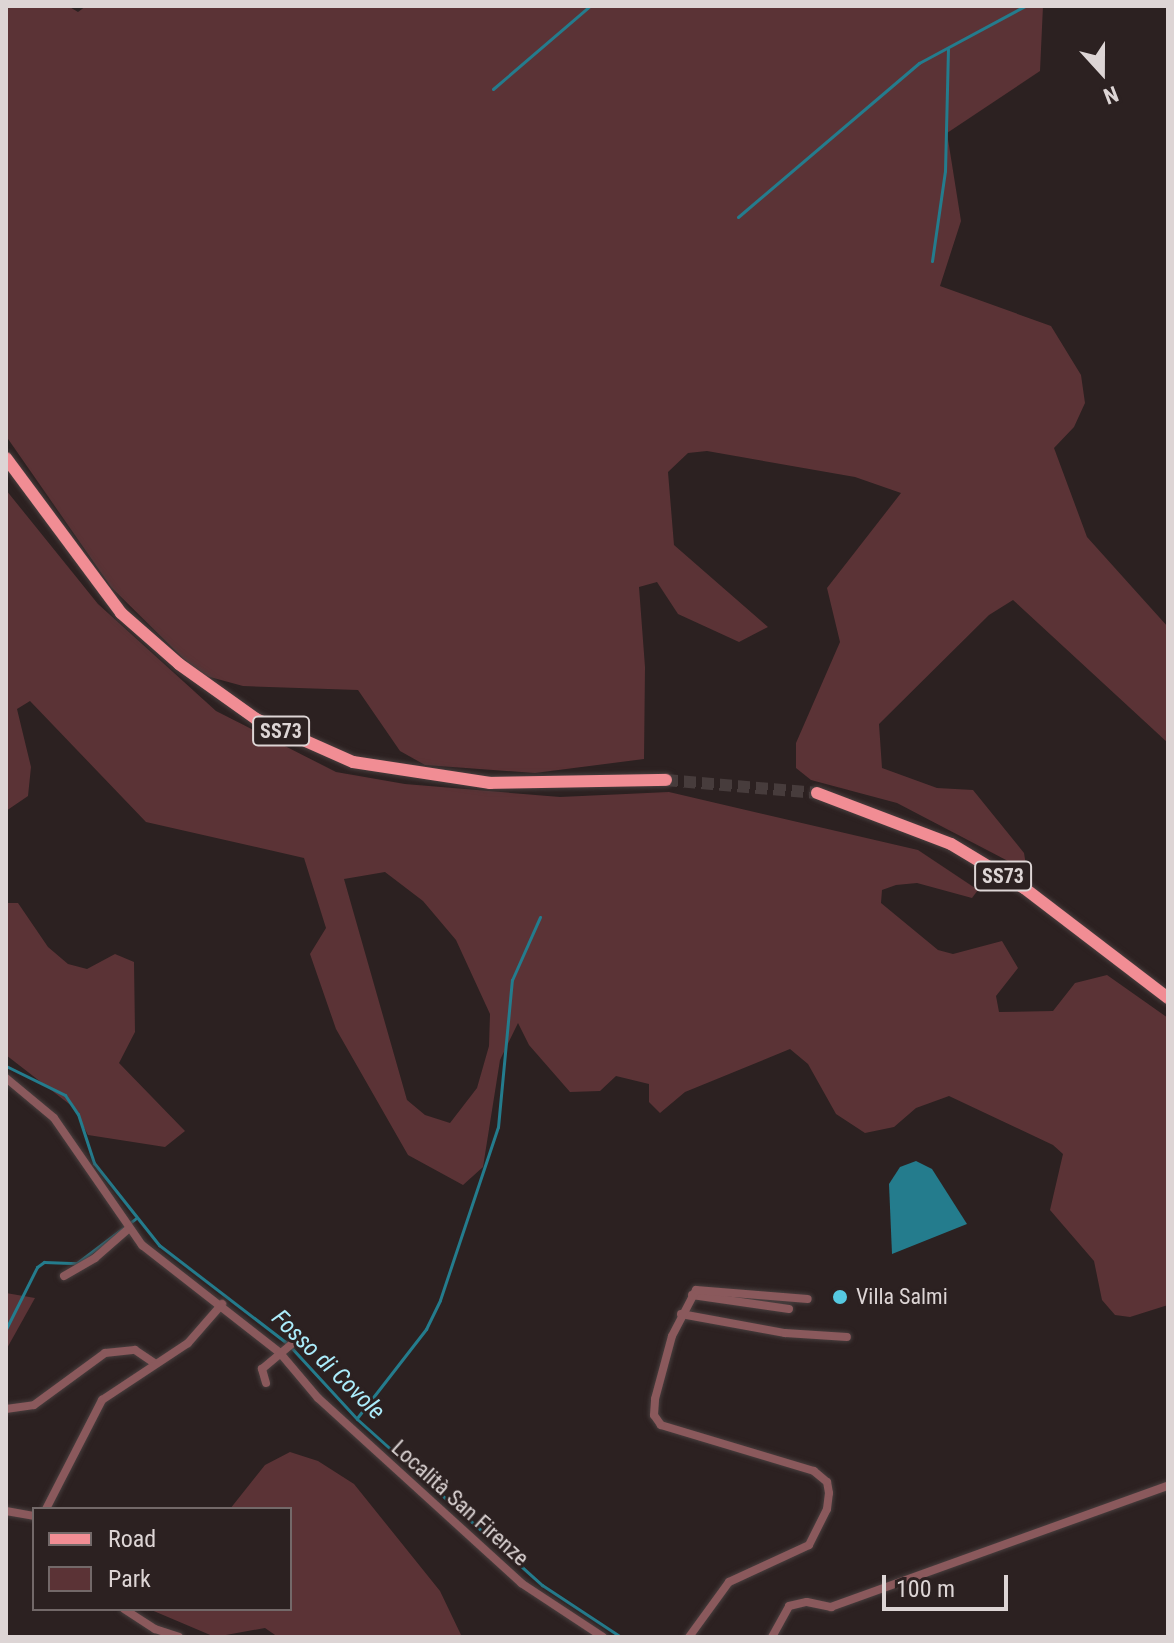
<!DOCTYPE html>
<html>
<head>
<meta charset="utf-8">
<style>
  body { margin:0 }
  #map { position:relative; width:1174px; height:1643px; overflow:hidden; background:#2c2121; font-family:"Roboto Condensed",sans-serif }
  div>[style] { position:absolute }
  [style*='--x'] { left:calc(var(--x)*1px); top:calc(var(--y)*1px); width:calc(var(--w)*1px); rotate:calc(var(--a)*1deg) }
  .green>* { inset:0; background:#5b3336 }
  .water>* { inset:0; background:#247c8d }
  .stream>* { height:3px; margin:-1.5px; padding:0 1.5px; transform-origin:1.5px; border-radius:1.5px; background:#247c8d }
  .primary-tunnel>* { height:12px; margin-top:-6px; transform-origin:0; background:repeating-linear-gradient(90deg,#473c3c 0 12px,transparent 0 18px) }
  .roads { filter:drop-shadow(0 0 2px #483e3e) drop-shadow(0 0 2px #483e3e) }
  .street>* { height:8px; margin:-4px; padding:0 4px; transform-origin:4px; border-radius:4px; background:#8a595c }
  .primary>* { height:12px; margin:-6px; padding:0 6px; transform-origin:6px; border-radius:6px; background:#f18d94 }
  .dots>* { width:22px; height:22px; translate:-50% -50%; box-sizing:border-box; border:4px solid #2c2121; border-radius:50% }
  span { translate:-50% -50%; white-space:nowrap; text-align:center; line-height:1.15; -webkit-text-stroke:6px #2c2121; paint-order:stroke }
  .shield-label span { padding:2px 6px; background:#2c2121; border:2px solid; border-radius:6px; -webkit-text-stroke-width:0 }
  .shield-label { font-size:20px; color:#ddd5d5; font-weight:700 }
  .poi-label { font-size:22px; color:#ddd5d5 }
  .left { translate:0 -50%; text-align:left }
  .street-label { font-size:22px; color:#ddd5d5 }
  .water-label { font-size:24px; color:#abecfb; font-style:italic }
  .frame { position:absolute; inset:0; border:8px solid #ddd5d5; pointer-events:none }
  .legend { position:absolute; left:32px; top:1507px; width:260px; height:104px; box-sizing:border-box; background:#2c2121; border:2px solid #736969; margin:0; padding:10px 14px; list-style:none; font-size:24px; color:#ddd5d5 }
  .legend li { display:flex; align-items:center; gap:16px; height:40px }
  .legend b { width:40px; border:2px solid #736969 }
  .north { position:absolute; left:1062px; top:32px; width:80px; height:80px; -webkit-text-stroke:6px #2c2121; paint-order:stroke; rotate:159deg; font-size:22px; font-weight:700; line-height:32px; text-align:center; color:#ddd5d5 }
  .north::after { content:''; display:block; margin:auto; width:28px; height:36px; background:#ddd5d5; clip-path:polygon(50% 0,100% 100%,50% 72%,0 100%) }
  .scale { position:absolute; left:882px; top:1575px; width:126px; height:36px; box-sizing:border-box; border:4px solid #ddd5d5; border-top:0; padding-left:10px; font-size:24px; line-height:28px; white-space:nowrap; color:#ddd5d5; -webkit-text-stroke:6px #2c2121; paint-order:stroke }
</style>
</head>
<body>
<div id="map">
  <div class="green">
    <i style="clip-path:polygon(6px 6px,68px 6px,78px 12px,86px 6px,1043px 6px,1040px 71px,947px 133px,961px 221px,940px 286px,1051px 326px,1081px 375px,1085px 403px,1074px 427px,1054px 448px,1087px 537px,1168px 627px,1168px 743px,1013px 600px,989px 615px,879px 724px,882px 768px,937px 788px,973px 790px,1024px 853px,1027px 871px,897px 803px,811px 780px,796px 768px,796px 743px,840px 642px,827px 588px,901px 493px,855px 477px,707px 451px,688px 453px,668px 472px,674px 545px,768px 627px,739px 642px,678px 614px,657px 582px,639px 587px,645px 667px,644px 759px,535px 773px,425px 765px,400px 751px,358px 690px,243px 686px,199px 674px,111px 587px,6px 436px)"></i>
    <i style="clip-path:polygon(evenodd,6px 490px,98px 604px,216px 711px,336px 772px,405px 784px,560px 797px,669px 792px,918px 850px,978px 890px,972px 898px,917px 883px,896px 885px,882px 890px,881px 903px,938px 950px,953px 954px,1002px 941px,1018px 968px,996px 996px,999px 1012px,1053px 1011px,1075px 983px,1107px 975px,1168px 1018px,1168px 1305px,1130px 1317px,1115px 1315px,1102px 1300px,1094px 1261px,1050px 1210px,1063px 1154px,1053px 1145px,949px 1096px,916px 1108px,894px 1127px,865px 1133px,836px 1114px,808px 1064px,790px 1049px,685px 1092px,660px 1113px,649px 1102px,649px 1084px,616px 1076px,600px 1091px,570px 1092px,529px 1045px,518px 1023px,500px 1060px,483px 1167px,463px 1185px,408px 1155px,336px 1029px,310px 954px,326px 928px,304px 858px,146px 822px,30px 701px,17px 709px,31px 767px,28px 796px,6px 811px,6px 490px,385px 872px,423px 901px,456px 940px,490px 1014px,489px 1046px,477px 1088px,450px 1123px,425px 1115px,407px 1100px,344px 879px,385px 872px)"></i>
    <i style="clip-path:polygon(6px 903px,18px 903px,48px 947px,68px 964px,87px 969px,115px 954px,134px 962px,135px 1032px,119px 1063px,185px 1131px,165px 1147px,88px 1135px,73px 1107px,6px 1055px)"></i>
    <i style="clip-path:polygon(6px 1293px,35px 1298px,6px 1350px)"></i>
    <i style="clip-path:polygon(290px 1452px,318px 1461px,354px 1484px,440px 1591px,462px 1637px,278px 1637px,265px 1628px,215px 1637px,149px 1609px,290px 1609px,290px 1509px,230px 1509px,265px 1465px)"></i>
  </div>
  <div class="water">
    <i style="clip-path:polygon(916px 1161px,932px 1169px,967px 1224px,892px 1254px,889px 1184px,900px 1167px)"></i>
  </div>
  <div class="stream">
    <i style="--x:493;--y:89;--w:128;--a:-40.6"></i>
    <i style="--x:738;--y:217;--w:238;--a:-40.4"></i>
    <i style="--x:919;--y:63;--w:120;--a:-28.3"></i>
    <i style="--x:932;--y:261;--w:91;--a:-81.8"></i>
    <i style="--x:945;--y:171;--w:122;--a:-88.6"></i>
    <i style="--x:6;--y:1066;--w:66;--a:26.2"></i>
    <i style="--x:65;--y:1095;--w:23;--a:56"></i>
    <i style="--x:78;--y:1114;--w:52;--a:71.9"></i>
    <i style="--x:94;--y:1163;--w:105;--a:51.6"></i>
    <i style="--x:159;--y:1245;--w:163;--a:37.5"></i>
    <i style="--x:288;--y:1344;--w:102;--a:47.4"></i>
    <i style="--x:357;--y:1419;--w:249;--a:41.9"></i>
    <i style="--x:542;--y:1585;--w:95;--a:33.4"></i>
    <i style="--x:6;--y:1329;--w:69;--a:-63.4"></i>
    <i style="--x:37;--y:1267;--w:9;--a:-36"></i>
    <i style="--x:44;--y:1262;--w:33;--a:2"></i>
    <i style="--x:77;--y:1263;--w:73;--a:-37.2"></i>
    <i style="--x:357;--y:1418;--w:113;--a:-52.2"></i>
    <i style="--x:426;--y:1329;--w:32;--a:-64"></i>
    <i style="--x:440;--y:1300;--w:182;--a:-71.5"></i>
    <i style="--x:498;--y:1127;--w:148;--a:-84.6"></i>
    <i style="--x:512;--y:980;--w:69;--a:-66"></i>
  </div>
  <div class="primary-tunnel">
    <i style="--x:666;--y:780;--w:152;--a:4.9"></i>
  </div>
  <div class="roads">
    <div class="street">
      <i style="--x:6;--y:1078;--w:62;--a:39.8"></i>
      <i style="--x:54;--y:1118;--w:155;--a:55.3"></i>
      <i style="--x:142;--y:1245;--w:175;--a:38"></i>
      <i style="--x:280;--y:1353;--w:59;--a:49.8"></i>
      <i style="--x:318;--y:1398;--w:275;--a:42.3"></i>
      <i style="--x:521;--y:1583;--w:98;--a:33.4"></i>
      <i style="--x:64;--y:1276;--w:36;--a:-30"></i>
      <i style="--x:95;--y:1258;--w:43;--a:-41.2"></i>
      <i style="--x:692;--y:1295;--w:98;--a:8.2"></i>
      <i style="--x:681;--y:1314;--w:106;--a:10.4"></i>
      <i style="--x:785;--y:1333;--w:62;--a:3.7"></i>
      <i style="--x:266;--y:1383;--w:15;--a:-106"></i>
      <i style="--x:262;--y:1369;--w:40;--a:-40"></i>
      <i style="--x:6;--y:1409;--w:28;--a:-8"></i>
      <i style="--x:34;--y:1405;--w:88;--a:-36.2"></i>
      <i style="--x:105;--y:1353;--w:30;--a:-6"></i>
      <i style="--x:135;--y:1350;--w:23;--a:34"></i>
      <i style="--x:46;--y:1509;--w:123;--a:-62.8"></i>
      <i style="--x:102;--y:1400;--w:103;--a:-33.5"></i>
      <i style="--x:188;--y:1343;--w:52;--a:-48.9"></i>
      <i style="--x:6;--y:1511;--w:28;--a:10"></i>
      <i style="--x:124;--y:1609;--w:37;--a:33"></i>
      <i style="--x:155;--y:1629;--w:25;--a:18"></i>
      <i style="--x:689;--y:1637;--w:68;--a:-54"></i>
      <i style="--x:729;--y:1582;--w:88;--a:-24.8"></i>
      <i style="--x:809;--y:1545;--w:40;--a:-63.4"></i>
      <i style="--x:827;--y:1509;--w:16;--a:-83"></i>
      <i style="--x:829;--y:1493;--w:11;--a:-100"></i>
      <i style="--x:827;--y:1482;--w:17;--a:-140"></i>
      <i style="--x:814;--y:1471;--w:160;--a:-163.3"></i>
      <i style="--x:661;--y:1425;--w:12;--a:-125"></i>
      <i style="--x:654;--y:1415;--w:16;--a:-86"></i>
      <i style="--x:655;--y:1399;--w:65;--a:-74.9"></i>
      <i style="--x:672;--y:1336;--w:52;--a:-62.4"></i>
      <i style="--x:696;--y:1290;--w:112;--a:4.6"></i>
      <i style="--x:772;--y:1637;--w:35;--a:-61"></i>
      <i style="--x:789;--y:1606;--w:18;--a:-13"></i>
      <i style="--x:807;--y:1602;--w:25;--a:12"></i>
      <i style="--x:831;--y:1607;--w:358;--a:-19.8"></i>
    </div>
    <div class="primary">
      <i style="--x:6;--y:458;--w:193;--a:53.4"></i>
      <i style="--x:121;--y:613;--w:77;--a:41.3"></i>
      <i style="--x:179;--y:664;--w:95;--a:35.5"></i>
      <i style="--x:256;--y:719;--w:106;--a:23.9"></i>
      <i style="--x:353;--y:762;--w:139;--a:8.7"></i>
      <i style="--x:490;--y:783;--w:176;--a:-1"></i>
      <i style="--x:817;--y:793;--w:143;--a:20.8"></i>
      <i style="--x:951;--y:844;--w:85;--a:31.1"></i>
      <i style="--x:1024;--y:888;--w:181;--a:37.4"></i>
    </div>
  </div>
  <div class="dots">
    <i style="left:840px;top:1297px;background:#56c9e1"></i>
  </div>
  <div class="shield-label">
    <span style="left:281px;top:731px">SS73</span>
    <span style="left:1003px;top:876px">SS73</span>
  </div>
  <div class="poi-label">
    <span class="left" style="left:856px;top:1297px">Villa Salmi</span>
  </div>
  <div class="street-label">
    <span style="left:460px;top:1503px;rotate:42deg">Località San Firenze</span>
  </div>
  <div class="water-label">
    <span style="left:328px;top:1365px;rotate:44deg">Fosso di Covole</span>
  </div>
  <div class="frame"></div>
  <ul class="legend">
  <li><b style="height:10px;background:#f18d94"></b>Road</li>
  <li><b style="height:22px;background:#5b3336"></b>Park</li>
  </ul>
  <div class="north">N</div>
  <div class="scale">100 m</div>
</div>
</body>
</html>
